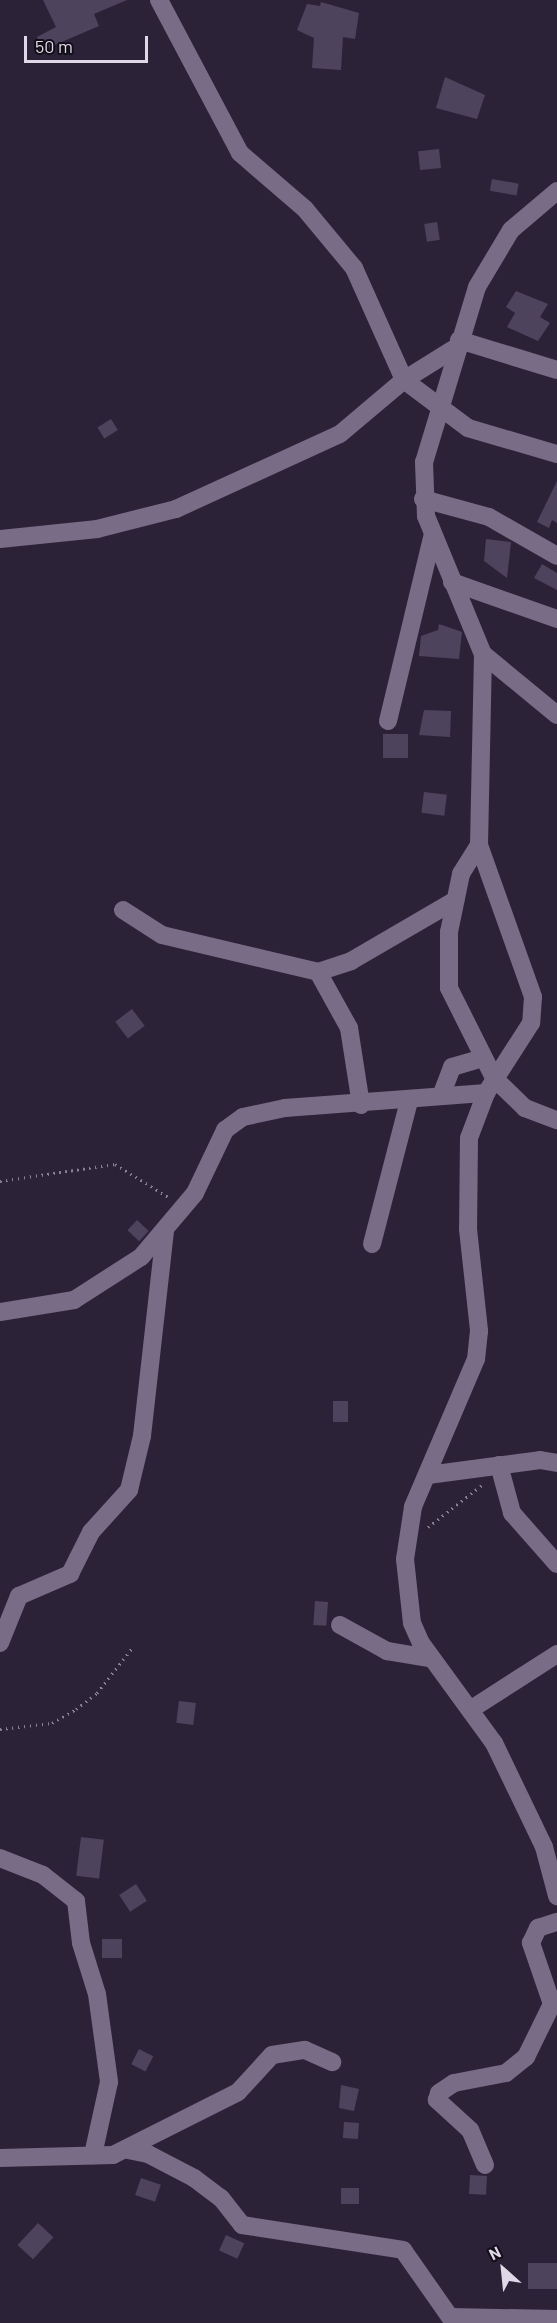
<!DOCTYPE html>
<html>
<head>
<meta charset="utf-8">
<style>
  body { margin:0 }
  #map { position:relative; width:557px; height:2323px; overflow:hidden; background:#2c2238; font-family:Barlow,sans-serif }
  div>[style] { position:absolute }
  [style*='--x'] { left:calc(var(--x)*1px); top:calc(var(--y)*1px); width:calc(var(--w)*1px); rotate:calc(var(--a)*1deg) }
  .building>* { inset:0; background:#4e435c; transform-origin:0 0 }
  .path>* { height:3px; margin-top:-1.5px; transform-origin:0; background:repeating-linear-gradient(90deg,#898193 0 1.5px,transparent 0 6px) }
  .minor>* { height:18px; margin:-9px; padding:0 9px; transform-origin:9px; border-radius:9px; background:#786c87 }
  span { translate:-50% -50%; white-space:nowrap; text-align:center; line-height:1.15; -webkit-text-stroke:4.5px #120e18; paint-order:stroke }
  .north { position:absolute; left:473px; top:2239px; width:60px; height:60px; -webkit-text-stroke:4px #120e18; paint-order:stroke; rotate:333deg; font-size:16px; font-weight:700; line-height:24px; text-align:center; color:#dfd8e7 }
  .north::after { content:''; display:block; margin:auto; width:21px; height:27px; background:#dfd8e7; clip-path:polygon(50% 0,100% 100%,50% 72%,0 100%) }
  .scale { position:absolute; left:24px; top:36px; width:124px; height:27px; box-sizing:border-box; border:3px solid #dfd8e7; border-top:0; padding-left:8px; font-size:18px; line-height:21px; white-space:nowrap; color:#dfd8e7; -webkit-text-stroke:4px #120e18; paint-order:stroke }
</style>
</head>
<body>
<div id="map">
  <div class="building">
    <i style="clip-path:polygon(43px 0,127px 0,94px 14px,99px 26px,43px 50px,37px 37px,56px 27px)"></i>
    <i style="clip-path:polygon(321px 2px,359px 13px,355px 39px,343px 37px,341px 70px,312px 68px,314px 38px,297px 30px,307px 4px,320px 6px)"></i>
    <i style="clip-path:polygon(445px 77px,485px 95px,477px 119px,436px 108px)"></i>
    <i style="left:439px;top:149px;width:19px;height:21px;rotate:84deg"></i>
    <i style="left:492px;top:179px;width:27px;height:12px;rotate:10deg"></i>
    <i style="left:437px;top:222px;width:18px;height:13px;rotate:81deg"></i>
    <i style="clip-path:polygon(516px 291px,548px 304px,540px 317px,550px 323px,538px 341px,507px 327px,515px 313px,506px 307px)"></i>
    <i style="left:111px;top:419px;width:13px;height:16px;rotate:58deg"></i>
    <i style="clip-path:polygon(557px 481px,557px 523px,552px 520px,549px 528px,537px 522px)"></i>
    <i style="clip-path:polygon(486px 539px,511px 542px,507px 578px,484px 561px)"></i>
    <i style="clip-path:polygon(542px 564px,557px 573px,557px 590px,534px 578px)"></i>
    <i style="clip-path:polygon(439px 624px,462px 632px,459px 659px,419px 656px,421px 636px,438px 630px)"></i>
    <i style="clip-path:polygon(424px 710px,451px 711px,450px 737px,419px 735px)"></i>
    <i style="left:383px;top:734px;width:25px;height:24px"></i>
    <i style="left:424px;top:792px;width:23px;height:21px;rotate:7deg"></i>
    <i style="left:132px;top:1009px;width:21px;height:21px;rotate:53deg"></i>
    <i style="left:137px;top:1220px;width:16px;height:14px;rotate:43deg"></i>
    <i style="left:333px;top:1401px;width:15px;height:21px"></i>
    <i style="left:315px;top:1601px;width:13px;height:24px;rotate:4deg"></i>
    <i style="left:179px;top:1701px;width:17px;height:22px;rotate:7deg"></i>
    <i style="left:81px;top:1837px;width:23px;height:39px;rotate:7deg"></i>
    <i style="left:136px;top:1884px;width:20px;height:20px;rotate:57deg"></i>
    <i style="left:102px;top:1939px;width:20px;height:19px"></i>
    <i style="left:139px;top:2049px;width:16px;height:17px;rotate:27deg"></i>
    <i style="clip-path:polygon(341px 2085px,359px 2089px,354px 2111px,339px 2108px)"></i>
    <i style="left:344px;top:2122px;width:15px;height:16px;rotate:4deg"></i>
    <i style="left:470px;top:2175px;width:17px;height:19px;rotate:3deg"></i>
    <i style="left:141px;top:2178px;width:21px;height:18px;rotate:19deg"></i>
    <i style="left:341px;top:2188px;width:18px;height:16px"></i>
    <i style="left:38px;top:2223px;width:21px;height:30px;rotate:43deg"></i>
    <i style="left:226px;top:2235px;width:20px;height:17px;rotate:24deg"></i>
    <i style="left:557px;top:2263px;width:26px;height:29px;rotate:90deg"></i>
  </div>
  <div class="path">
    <i style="--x:0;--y:1181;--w:116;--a:-8.4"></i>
    <i style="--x:115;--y:1164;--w:65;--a:31.7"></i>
    <i style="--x:428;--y:1527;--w:68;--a:-37.9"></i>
    <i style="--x:0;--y:1729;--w:52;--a:-6.6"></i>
    <i style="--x:52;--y:1723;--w:28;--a:-30"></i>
    <i style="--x:76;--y:1709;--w:26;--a:-37"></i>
    <i style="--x:97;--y:1693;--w:58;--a:-52"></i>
  </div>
  <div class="minor">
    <i style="--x:159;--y:0;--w:173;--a:62.1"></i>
    <i style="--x:240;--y:153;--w:86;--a:40.7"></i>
    <i style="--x:305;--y:209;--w:77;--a:50.3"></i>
    <i style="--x:354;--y:268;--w:123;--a:65.9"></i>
    <i style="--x:404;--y:380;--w:80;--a:36.9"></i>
    <i style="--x:468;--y:428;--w:93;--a:16.3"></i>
    <i style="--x:557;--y:191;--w:60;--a:139.7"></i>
    <i style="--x:511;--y:230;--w:66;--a:120.8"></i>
    <i style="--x:477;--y:287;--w:183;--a:106.8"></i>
    <i style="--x:424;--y:462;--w:54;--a:87.9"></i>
    <i style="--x:426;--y:516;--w:149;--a:67.6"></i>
    <i style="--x:483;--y:654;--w:191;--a:91.2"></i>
    <i style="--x:479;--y:845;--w:161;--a:70.4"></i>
    <i style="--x:533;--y:997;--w:26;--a:94"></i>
    <i style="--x:531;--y:1023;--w:83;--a:122.7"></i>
    <i style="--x:486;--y:1093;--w:48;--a:110.7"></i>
    <i style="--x:469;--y:1138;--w:91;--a:90.6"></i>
    <i style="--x:468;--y:1229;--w:103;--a:83.8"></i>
    <i style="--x:479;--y:1331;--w:28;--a:96"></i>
    <i style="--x:476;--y:1359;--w:161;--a:113.1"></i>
    <i style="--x:413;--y:1507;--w:53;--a:98.7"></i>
    <i style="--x:405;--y:1559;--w:64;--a:83.8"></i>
    <i style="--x:412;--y:1623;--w:22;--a:66"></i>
    <i style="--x:421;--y:1643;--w:124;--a:53.9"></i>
    <i style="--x:494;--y:1743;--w:115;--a:64.3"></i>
    <i style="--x:544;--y:1847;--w:51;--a:75.1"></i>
    <i style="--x:459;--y:340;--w:102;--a:17"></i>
    <i style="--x:423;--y:499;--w:68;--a:15.3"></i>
    <i style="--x:489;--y:517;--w:78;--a:29.8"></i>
    <i style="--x:0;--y:539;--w:98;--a:-5.9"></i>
    <i style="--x:97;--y:529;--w:81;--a:-14.2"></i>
    <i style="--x:176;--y:509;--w:180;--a:-24.6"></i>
    <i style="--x:340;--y:434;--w:84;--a:-40.2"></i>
    <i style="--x:404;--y:380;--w:62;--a:-31.9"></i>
    <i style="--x:452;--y:582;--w:111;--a:19.4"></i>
    <i style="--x:483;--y:654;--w:96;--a:39.5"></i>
    <i style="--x:388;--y:721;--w:192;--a:-76.5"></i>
    <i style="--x:479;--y:845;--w:34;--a:122"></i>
    <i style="--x:461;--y:874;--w:59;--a:101.7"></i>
    <i style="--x:449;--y:932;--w:56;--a:90"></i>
    <i style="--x:449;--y:988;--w:101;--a:63.4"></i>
    <i style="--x:494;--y:1078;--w:43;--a:44.1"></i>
    <i style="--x:525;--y:1108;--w:34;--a:21"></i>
    <i style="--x:123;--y:910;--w:46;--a:32.7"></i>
    <i style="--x:162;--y:935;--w:160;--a:13.3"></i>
    <i style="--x:318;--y:972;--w:35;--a:-18"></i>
    <i style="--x:351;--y:961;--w:121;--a:-30.2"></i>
    <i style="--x:318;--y:972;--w:64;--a:61"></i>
    <i style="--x:349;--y:1028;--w:78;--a:81.1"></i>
    <i style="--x:441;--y:1096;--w:31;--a:-69"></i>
    <i style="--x:452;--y:1067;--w:32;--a:-16"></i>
    <i style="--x:372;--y:1244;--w:148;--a:-75.5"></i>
    <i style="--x:0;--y:1312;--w:75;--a:-9.2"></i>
    <i style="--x:74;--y:1300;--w:80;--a:-32.7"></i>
    <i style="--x:141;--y:1257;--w:84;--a:-49.8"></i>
    <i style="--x:195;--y:1193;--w:70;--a:-64.5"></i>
    <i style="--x:225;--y:1130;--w:22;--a:-36"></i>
    <i style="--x:243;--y:1117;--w:43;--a:-12.1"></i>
    <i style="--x:285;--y:1108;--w:202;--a:-4.3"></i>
    <i style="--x:499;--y:1465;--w:50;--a:74.8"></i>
    <i style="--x:512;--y:1513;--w:68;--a:48.6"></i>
    <i style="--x:428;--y:1475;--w:113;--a:-7.6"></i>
    <i style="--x:540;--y:1460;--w:17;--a:10"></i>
    <i style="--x:340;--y:1625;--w:54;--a:29"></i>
    <i style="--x:387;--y:1651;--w:43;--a:9.5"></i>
    <i style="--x:0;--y:1643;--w:51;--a:-68"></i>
    <i style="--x:19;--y:1596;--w:56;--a:-23.3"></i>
    <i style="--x:70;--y:1574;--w:47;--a:-63.4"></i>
    <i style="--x:91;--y:1532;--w:57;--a:-47.9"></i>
    <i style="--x:129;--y:1490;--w:56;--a:-76.5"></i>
    <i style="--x:142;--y:1436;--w:205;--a:-83.6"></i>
    <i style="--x:473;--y:1708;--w:100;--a:-32.7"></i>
    <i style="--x:0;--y:1858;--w:46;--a:21.6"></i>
    <i style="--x:43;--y:1875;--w:42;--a:38.2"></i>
    <i style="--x:76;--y:1901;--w:42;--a:83.2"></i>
    <i style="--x:81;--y:1943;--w:53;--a:72.6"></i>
    <i style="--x:97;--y:1994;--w:89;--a:82.2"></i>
    <i style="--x:109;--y:2082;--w:75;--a:102.4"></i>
    <i style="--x:128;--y:2150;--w:20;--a:11"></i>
    <i style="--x:148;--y:2154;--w:52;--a:27.6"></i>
    <i style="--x:194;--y:2178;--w:34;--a:37"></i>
    <i style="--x:221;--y:2198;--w:34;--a:52"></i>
    <i style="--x:242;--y:2225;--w:163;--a:8.8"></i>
    <i style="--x:403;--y:2250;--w:82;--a:55"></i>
    <i style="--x:450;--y:2317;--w:107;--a:1.1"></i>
    <i style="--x:0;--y:2158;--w:113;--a:-1.5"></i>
    <i style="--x:113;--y:2155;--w:140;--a:-26.7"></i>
    <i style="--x:238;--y:2092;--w:50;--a:-47.4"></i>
    <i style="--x:272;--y:2055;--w:33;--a:-9"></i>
    <i style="--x:305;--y:2050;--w:30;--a:24"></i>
    <i style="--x:485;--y:2165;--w:38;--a:-113"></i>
    <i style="--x:470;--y:2130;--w:45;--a:-137.7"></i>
    <i style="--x:437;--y:2100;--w:7;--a:-74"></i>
    <i style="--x:439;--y:2093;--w:18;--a:-34"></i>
    <i style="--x:454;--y:2083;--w:53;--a:-10.9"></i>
    <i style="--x:506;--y:2073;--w:26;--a:-39"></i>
    <i style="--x:526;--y:2057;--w:59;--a:-63.9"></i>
    <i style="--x:552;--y:2004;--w:65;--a:-109"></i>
    <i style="--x:531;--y:1943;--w:17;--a:-65"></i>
    <i style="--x:538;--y:1928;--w:20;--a:-18"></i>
  </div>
  <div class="north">N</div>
  <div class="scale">50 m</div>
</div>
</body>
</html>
